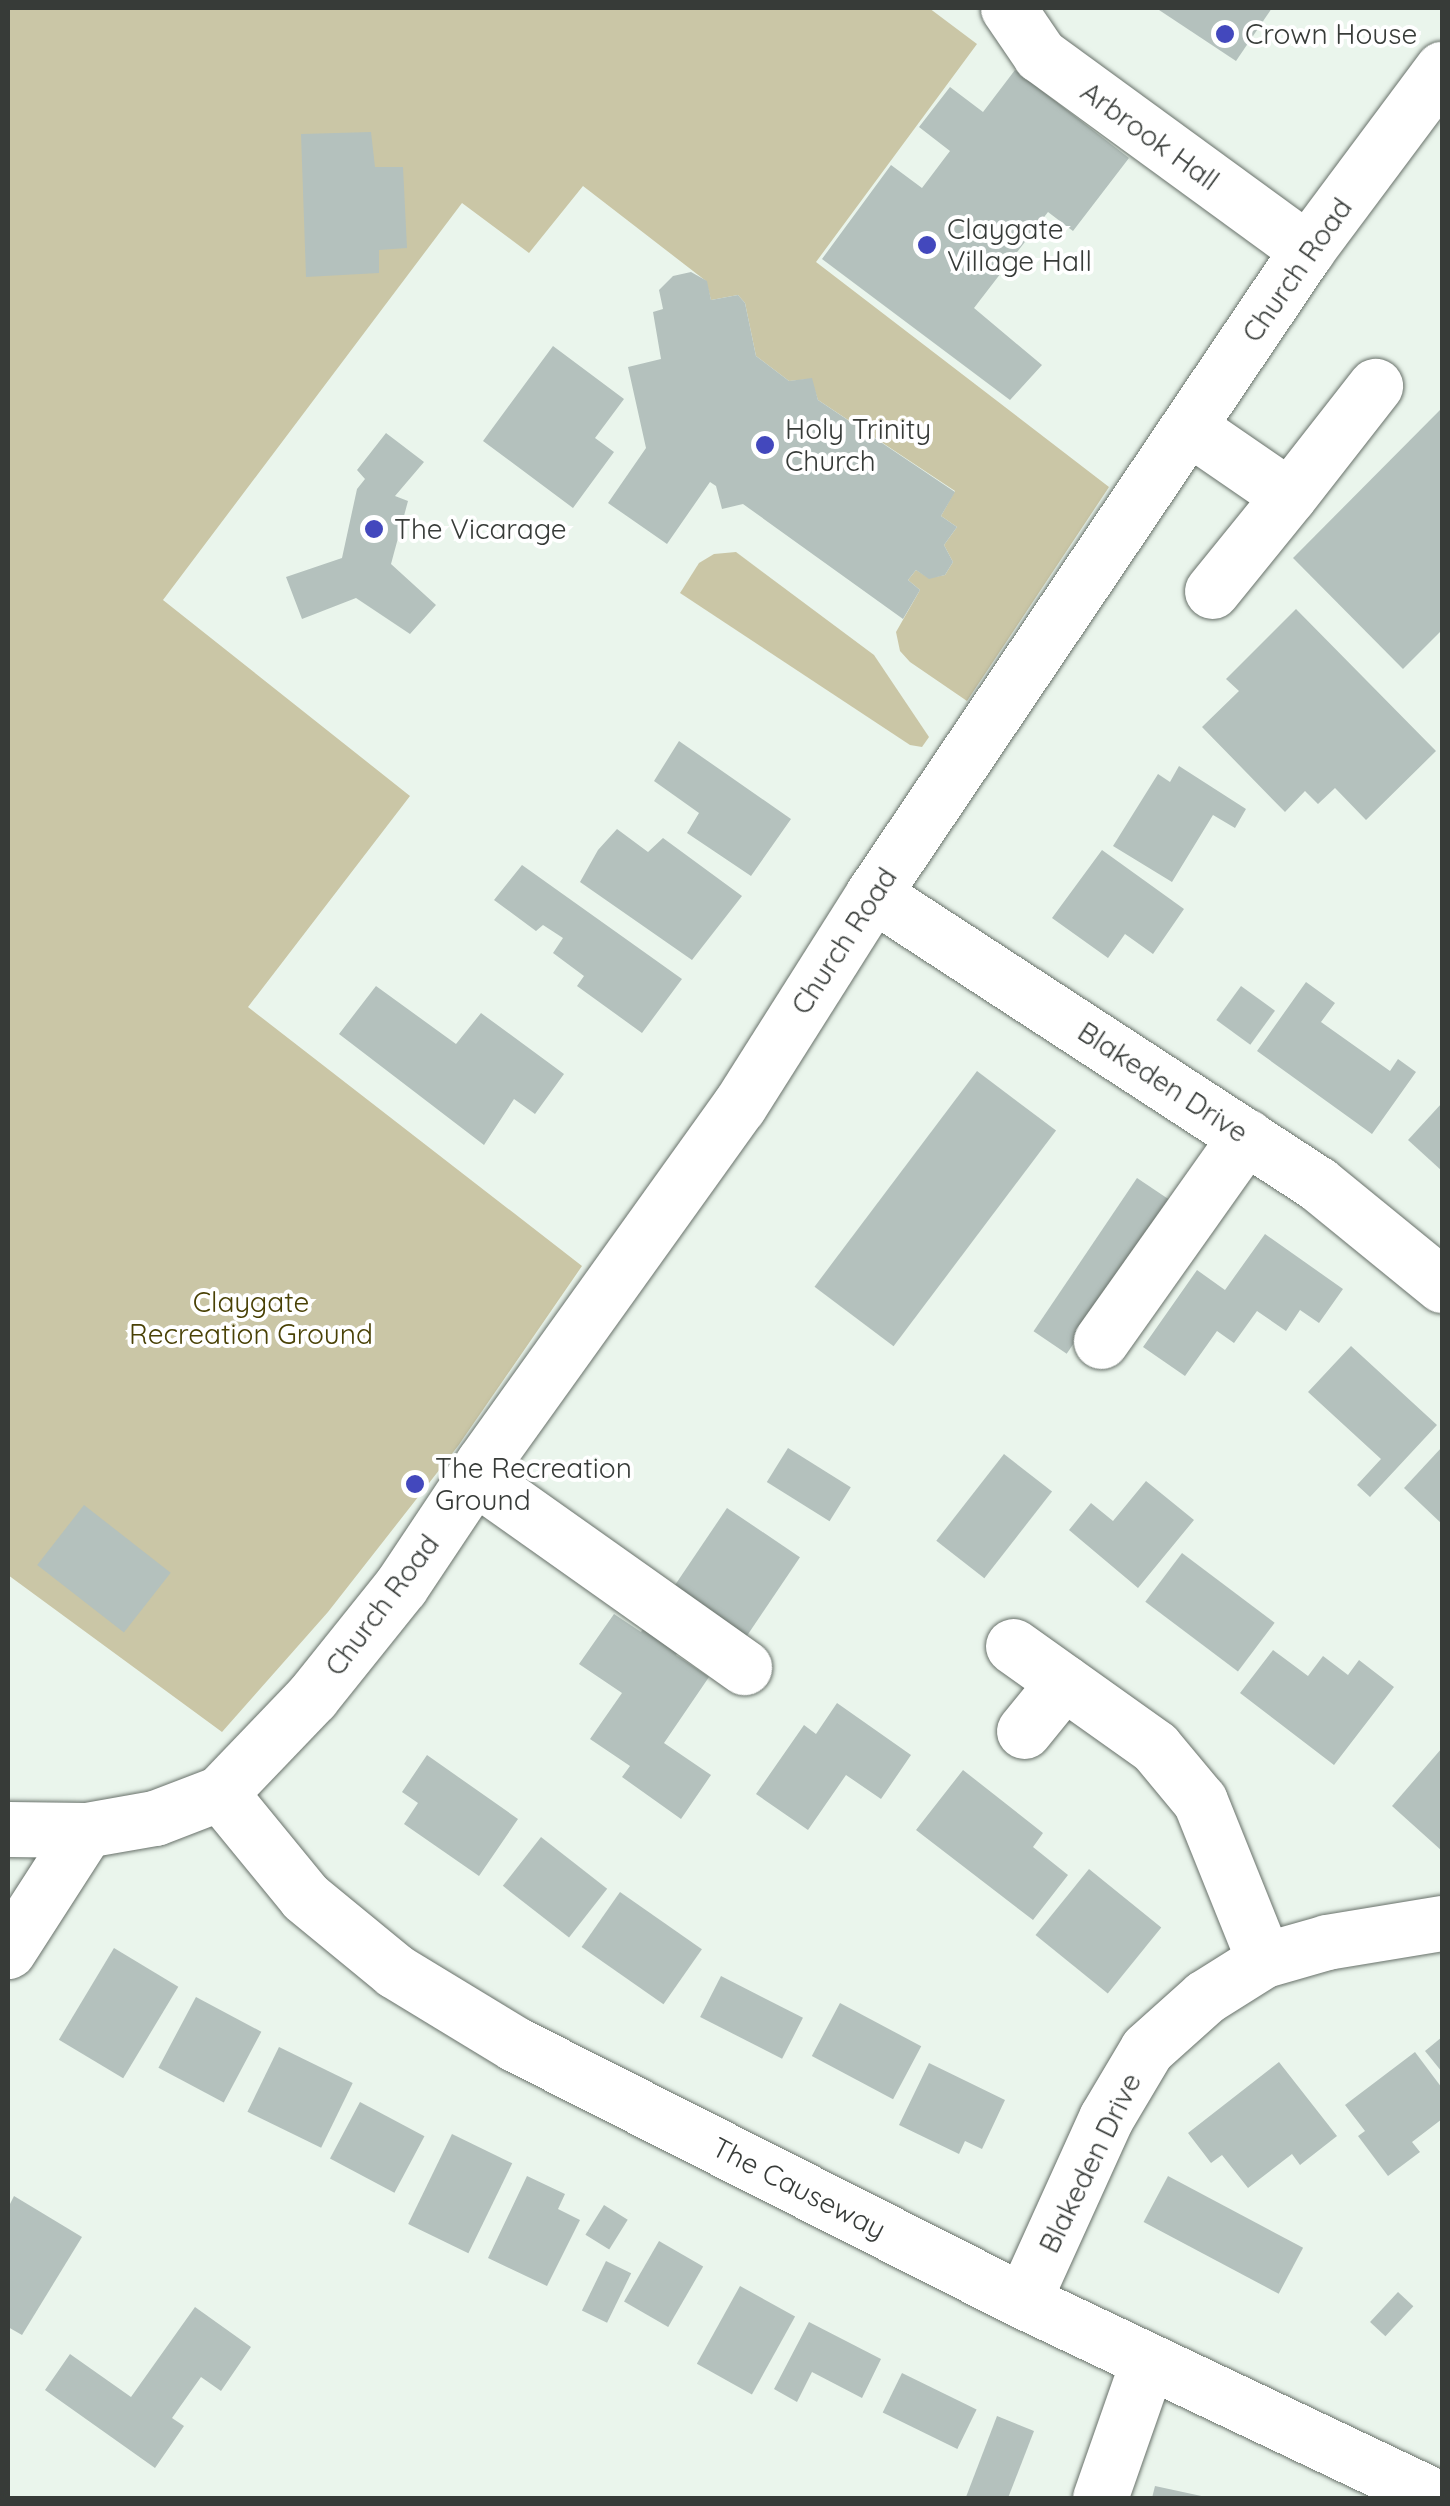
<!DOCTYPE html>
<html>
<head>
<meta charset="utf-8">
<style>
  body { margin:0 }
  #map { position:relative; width:1450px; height:2506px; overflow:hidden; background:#eaf5ec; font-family:Quicksand,sans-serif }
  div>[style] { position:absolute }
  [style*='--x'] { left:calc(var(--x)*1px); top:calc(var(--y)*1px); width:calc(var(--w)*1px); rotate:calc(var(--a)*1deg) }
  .green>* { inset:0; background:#cac6a6 }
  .building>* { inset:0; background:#b4c1bd; transform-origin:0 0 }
  .roads { filter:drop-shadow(0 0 2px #68716a) drop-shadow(0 0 2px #68716a) }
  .minor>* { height:55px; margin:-27.5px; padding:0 27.5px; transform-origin:27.5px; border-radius:27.5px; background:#fff }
  .dots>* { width:28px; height:28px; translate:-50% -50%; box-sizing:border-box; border:5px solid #fff; border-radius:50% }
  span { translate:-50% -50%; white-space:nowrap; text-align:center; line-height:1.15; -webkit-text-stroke:8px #fff; paint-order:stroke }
  .poi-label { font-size:28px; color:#373b38 }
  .left { translate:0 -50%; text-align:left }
  .street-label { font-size:28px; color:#373b38 }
  .park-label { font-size:28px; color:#494105 }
  .frame { position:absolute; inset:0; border:10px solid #373b38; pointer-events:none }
</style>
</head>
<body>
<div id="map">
  <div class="green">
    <i style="clip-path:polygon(8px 8px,929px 8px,977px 44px,816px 262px,1109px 487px,967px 701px,910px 662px,900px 651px,896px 632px,920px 590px,908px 580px,916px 570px,929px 578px,945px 575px,953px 562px,944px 545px,957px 527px,941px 516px,955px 491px,818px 400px,811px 379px,789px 381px,756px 356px,745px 303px,738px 295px,711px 300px,706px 281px,583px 186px,529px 253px,462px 203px,163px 600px,410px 796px,248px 1007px,582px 1266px,458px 1446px,328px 1612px,222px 1732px,8px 1575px)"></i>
    <i style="clip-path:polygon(736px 552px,874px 655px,929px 737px,922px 747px,910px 745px,680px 593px,699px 563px,714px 554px)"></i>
  </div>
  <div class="building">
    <i style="clip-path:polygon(1156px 8px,1272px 8px,1236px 61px)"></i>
    <i style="clip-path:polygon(1015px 70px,1129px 158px,1073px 231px,1048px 212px,974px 308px,1042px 365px,1010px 400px,822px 259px,891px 165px,922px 188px,950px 151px,919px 127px,950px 87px,983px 112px)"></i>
    <i style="clip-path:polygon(371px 132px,375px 167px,403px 167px,407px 248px,379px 250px,379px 273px,306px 277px,301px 134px)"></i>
    <i style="clip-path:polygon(691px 272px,707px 281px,711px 300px,738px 295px,745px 303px,756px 356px,789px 381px,812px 378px,818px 400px,955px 492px,941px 516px,957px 527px,944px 545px,953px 562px,945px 575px,929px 579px,916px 570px,908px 580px,920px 590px,903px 619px,743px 504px,722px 509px,716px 486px,710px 482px,667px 544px,608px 503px,646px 448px,628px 367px,661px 359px,653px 312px,663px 309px,659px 290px,673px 276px)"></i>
    <i style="clip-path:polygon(553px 346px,624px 399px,595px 438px,614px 452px,573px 508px,483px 441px)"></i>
    <i style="clip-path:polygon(1442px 408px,1442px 630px,1403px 669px,1293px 558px)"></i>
    <i style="clip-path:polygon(386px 433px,424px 462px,395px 496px,408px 501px,391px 564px,436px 605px,410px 634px,356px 598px,302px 619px,286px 577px,342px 558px,357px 489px,365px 479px,357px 470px)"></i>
    <i style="clip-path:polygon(1296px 609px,1436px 751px,1366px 820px,1335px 788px,1318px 804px,1305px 791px,1285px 812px,1202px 727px,1239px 691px,1226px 679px)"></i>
    <i style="clip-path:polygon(679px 741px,791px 819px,751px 876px,687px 833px,699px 813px,654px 781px)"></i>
    <i style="clip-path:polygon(1179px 766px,1246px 809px,1235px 828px,1213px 815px,1172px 882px,1113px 846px,1158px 774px,1170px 782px)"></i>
    <i style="clip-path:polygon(617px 829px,648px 852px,663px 838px,742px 896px,692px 960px,580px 882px,598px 850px)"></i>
    <i style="clip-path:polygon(1102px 850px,1184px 909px,1153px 954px,1125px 934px,1108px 958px,1052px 918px)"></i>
    <i style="clip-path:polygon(522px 865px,682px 979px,642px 1033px,577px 986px,584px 976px,553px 953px,563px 938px,543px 925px,536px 931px,494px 900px)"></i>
    <i style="clip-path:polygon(1306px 982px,1335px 1003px,1321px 1022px,1390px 1071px,1398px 1059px,1416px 1072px,1372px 1134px,1257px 1051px)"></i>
    <i style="clip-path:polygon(376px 986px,456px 1044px,481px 1013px,564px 1074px,535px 1114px,514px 1099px,484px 1145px,339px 1034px)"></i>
    <i style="left:1241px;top:986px;width:42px;height:42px;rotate:36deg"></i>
    <i style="left:977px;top:1071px;width:99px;height:270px;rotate:37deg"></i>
    <i style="clip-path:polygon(1442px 1103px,1442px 1171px,1408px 1140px)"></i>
    <i style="left:1137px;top:1178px;width:40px;height:185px;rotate:34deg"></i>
    <i style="clip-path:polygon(1265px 1234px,1343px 1289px,1319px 1323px,1300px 1310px,1286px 1331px,1257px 1311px,1234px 1343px,1217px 1331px,1185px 1376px,1143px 1347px,1197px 1270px,1225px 1290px)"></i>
    <i style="clip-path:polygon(1351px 1346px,1437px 1425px,1370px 1497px,1357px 1485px,1381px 1459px,1308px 1392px)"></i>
    <i style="clip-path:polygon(1442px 1447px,1442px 1524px,1404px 1488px)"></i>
    <i style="left:788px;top:1448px;width:74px;height:40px;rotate:32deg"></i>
    <i style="left:1004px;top:1454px;width:61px;height:110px;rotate:38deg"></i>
    <i style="clip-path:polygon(1146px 1481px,1194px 1520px,1138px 1588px,1069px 1530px,1091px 1503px,1113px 1521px)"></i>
    <i style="left:84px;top:1505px;width:110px;height:76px;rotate:38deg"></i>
    <i style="left:727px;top:1508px;width:88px;height:95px;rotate:34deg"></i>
    <i style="left:1182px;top:1553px;width:116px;height:61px;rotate:37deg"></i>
    <i style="clip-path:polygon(614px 1614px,641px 1632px,649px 1619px,684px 1643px,676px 1655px,709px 1677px,664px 1743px,711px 1775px,681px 1819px,622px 1777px,630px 1766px,590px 1739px,622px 1693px,579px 1664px)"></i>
    <i style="clip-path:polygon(1273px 1650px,1308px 1676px,1323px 1656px,1348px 1675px,1359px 1660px,1394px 1687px,1334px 1765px,1240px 1693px)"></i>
    <i style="clip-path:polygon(837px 1703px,911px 1755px,881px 1799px,846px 1775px,808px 1830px,756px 1794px,804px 1725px,816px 1734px)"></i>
    <i style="clip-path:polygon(1442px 1748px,1442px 1851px,1392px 1806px)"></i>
    <i style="clip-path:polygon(427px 1755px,518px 1819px,479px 1876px,404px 1824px,418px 1803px,402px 1792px)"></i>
    <i style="clip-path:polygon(963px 1770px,1043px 1833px,1033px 1847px,1068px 1875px,1033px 1920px,916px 1830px)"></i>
    <i style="left:541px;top:1837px;width:84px;height:62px;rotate:38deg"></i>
    <i style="left:1089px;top:1869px;width:93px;height:85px;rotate:39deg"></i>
    <i style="left:620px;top:1892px;width:100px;height:67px;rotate:35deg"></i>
    <i style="left:114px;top:1948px;width:75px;height:107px;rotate:31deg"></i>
    <i style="left:721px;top:1976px;width:92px;height:46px;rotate:27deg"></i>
    <i style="left:196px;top:1997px;width:74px;height:80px;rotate:28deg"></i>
    <i style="left:840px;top:2003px;width:92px;height:60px;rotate:28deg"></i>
    <i style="clip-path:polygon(1442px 2037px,1442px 2072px,1425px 2051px)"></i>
    <i style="left:279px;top:2047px;width:82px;height:72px;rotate:26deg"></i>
    <i style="clip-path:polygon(1415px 2052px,1442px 2088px,1442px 2119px,1412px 2142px,1420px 2152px,1388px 2176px,1358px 2136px,1365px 2131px,1345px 2105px)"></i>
    <i style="clip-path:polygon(1279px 2062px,1337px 2136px,1300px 2165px,1292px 2154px,1248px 2188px,1222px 2155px,1211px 2163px,1188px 2133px)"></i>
    <i style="clip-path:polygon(929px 2063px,1005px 2100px,982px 2149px,965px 2141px,959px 2154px,899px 2125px)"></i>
    <i style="left:360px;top:2102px;width:73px;height:64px;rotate:28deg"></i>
    <i style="left:452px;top:2134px;width:67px;height:100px;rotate:26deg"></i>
    <i style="clip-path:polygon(527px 2176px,565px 2194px,558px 2209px,580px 2220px,547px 2286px,488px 2258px)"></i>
    <i style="left:1168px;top:2176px;width:153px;height:52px;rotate:28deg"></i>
    <i style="clip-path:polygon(14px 2196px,82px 2237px,22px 2335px,8px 2327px,8px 2208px)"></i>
    <i style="left:604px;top:2205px;width:28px;height:35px;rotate:32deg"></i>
    <i style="left:659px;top:2241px;width:51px;height:70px;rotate:30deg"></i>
    <i style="left:606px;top:2261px;width:28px;height:55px;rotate:26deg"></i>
    <i style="left:740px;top:2286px;width:63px;height:89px;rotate:29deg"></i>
    <i style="left:1398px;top:2292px;width:21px;height:41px;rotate:43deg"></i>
    <i style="clip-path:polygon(195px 2307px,251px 2347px,221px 2391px,201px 2377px,172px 2418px,184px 2426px,155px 2468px,45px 2390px,70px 2354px,131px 2397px)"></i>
    <i style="clip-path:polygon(809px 2322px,881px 2359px,862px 2398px,812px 2372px,797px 2402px,774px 2389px)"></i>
    <i style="left:902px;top:2373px;width:83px;height:44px;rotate:26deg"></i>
    <i style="clip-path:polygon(997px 2416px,1034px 2431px,1008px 2498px,970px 2498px,966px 2497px)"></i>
    <i style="clip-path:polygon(1155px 2486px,1206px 2497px,1205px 2498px,1152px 2498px)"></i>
  </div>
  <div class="roads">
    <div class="minor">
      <i style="--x:1008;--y:8;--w:57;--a:55.8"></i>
      <i style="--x:1040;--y:55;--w:331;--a:36.1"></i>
      <i style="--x:1190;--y:428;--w:120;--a:34.5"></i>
      <i style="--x:1289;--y:496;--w:140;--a:-52"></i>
      <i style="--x:1212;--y:591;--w:122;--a:-51"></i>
      <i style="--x:873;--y:894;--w:531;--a:33.09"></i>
      <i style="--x:1318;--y:1184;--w:160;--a:39.2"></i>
      <i style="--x:1101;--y:1341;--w:251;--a:-54.7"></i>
      <i style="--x:474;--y:1476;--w:331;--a:35.3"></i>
      <i style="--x:1013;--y:1646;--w:174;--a:35.4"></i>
      <i style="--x:1155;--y:1747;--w:70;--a:50.2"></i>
      <i style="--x:1200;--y:1801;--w:171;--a:68.1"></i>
      <i style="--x:1024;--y:1731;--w:63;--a:-50.8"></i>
      <i style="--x:220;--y:1793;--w:134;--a:50.7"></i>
      <i style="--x:305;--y:1897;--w:117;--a:39.4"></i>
      <i style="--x:395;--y:1971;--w:140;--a:31.3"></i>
      <i style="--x:515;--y:2044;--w:569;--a:26.84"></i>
      <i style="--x:1023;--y:2301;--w:458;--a:25.4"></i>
      <i style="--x:8;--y:1829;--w:78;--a:0.7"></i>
      <i style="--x:86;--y:1830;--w:70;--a:-9.9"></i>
      <i style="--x:155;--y:1818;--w:70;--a:-21"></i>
      <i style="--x:220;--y:1793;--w:133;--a:-46.2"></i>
      <i style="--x:312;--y:1697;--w:142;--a:-51.3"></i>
      <i style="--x:401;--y:1586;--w:148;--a:-56.3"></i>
      <i style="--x:483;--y:1463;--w:439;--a:-54.4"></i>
      <i style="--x:739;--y:1106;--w:251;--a:-57.7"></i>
      <i style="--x:873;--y:894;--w:777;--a:-56.02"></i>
      <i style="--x:1307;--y:250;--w:226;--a:-53.3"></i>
      <i style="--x:8;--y:1951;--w:144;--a:-57.2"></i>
      <i style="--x:1023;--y:2301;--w:201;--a:-65.6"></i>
      <i style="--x:1106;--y:2118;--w:80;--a:-59.3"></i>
      <i style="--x:1147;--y:2049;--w:78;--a:-41.9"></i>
      <i style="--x:1205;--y:1997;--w:70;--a:-32.1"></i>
      <i style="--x:1264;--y:1960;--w:66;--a:-15.9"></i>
      <i style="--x:1327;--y:1942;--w:117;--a:-9.4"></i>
      <i style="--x:1100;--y:2498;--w:145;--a:-70.7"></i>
    </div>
  </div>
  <div class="dots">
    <i style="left:1225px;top:34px;background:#4348bd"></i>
    <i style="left:927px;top:245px;background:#4348bd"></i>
    <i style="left:765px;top:445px;background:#4348bd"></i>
    <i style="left:374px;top:529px;background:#4348bd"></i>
    <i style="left:415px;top:1484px;background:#4348bd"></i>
  </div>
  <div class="poi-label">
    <span class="left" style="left:1245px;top:34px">Crown House</span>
    <span class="left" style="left:947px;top:245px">Claygate<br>Village Hall</span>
    <span class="left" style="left:785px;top:445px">Holy Trinity<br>Church</span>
    <span class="left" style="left:394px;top:529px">The Vicarage</span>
    <span class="left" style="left:435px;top:1484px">The Recreation<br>Ground</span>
  </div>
  <div class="street-label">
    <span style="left:1150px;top:136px;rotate:36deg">Arbrook Hall</span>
    <span style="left:1297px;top:270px;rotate:-55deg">Church Road</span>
    <span style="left:844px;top:941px;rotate:-57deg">Church Road</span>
    <span style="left:1163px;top:1082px;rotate:33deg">Blakeden Drive</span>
    <span style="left:382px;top:1605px;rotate:-53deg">Church Road</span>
    <span style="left:1090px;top:2163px;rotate:-64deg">Blakeden Drive</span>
    <span style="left:799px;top:2188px;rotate:27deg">The Causeway</span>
  </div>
  <div class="park-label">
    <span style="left:251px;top:1318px">Claygate<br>Recreation Ground</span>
  </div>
  <div class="frame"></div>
</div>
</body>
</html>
